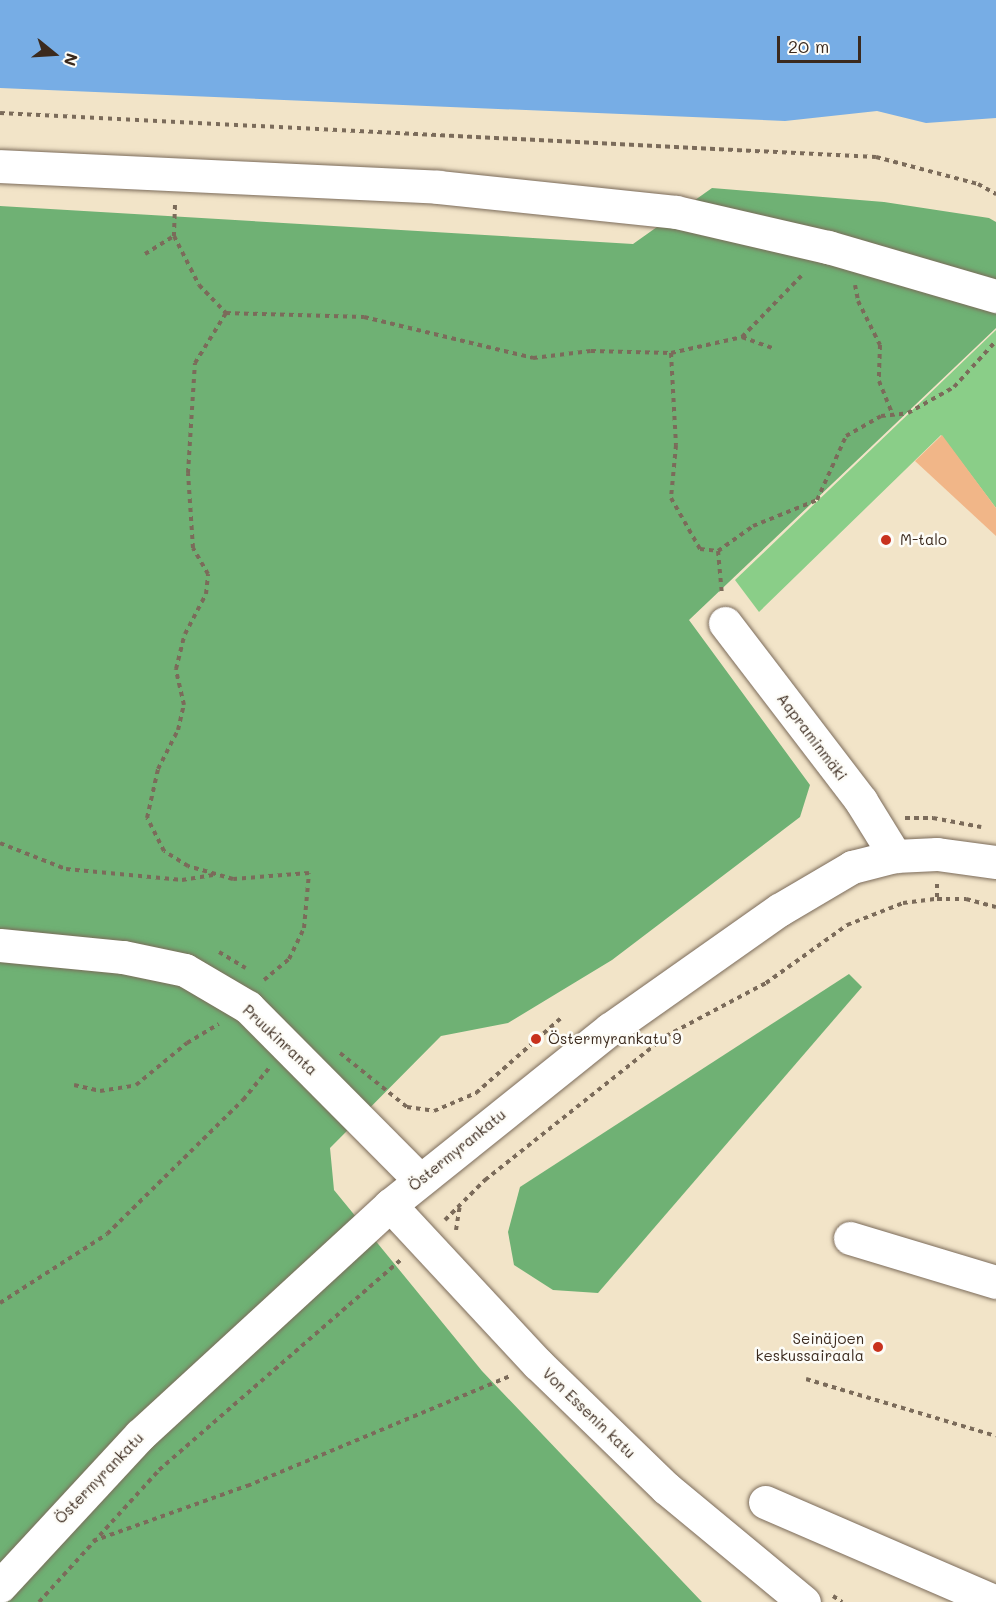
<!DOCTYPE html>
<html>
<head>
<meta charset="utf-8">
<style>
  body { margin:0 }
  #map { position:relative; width:996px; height:1602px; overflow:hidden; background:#f2e4c8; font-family:Mali,sans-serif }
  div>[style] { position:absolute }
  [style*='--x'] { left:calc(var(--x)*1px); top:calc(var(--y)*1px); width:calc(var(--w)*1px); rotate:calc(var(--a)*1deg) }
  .green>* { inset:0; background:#8ace88 }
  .forest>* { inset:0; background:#6fb174 }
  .water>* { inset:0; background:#77ade5 }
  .building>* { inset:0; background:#f1b688 }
  .path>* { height:4px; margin-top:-2px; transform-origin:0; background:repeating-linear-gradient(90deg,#7b6b5a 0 4.5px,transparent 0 9px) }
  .roads { filter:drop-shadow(0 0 2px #7b6b5a) drop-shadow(0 0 2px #7b6b5a) }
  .minor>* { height:33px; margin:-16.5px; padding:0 16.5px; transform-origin:16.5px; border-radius:16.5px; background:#fff }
  .dots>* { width:16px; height:16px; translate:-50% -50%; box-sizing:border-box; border:3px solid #fdfcf7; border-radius:50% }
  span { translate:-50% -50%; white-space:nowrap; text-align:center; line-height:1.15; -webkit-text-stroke:5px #fdfcf7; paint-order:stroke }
  .poi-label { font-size:15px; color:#3b2a1e }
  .left { translate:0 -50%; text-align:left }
  .right { translate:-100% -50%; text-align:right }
  .street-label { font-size:15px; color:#3b2a1e }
  .north { position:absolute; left:24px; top:24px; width:60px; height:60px; -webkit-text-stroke:4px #fdfcf7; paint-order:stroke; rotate:108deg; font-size:16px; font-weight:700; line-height:24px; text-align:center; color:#3b2a1e }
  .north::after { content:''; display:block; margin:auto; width:21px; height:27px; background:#3b2a1e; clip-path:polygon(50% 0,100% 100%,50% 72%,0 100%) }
  .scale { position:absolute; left:777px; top:36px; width:84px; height:27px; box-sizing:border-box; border:3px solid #3b2a1e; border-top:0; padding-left:8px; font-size:18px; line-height:21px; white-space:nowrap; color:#3b2a1e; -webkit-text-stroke:4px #fdfcf7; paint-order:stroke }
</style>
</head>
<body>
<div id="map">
  <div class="green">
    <i style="clip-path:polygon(996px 330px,996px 508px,941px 435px,759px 612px,735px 580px)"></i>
  </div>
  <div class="forest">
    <i style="clip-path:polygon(712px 188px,884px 202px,989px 218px,996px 222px,996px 328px,689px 620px,810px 785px,800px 817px,612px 960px,508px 1023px,441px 1036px,330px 1148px,334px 1190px,482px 1371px,702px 1602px,0 1602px,0 206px,633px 244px)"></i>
    <i style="clip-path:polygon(849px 974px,862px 987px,598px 1293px,553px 1290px,514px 1265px,508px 1232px,520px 1187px)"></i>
  </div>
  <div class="water">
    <i style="clip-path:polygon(0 0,996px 0,996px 118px,926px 123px,877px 111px,785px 121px,0 88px)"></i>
  </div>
  <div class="building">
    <i style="clip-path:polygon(942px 435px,996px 508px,996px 536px,915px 461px)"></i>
  </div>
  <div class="path">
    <i style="--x:0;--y:113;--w:877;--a:2.88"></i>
    <i style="--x:876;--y:157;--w:106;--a:14.8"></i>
    <i style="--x:978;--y:184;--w:21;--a:29"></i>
    <i style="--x:175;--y:205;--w:31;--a:92"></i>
    <i style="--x:174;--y:236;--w:55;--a:63"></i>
    <i style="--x:199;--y:285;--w:39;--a:46"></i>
    <i style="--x:145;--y:254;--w:34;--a:-32"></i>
    <i style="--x:855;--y:285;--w:16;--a:79"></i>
    <i style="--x:858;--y:301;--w:49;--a:63.4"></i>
    <i style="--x:880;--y:345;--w:36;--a:92"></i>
    <i style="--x:879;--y:381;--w:37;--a:68"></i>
    <i style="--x:742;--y:337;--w:35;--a:20"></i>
    <i style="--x:671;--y:353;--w:73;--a:-12.7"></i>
    <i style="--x:742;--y:337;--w:89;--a:-45.9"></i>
    <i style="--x:718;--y:551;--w:43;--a:-35.5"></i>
    <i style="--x:753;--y:526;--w:69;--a:-22.1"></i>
    <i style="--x:817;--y:500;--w:70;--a:-65.6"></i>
    <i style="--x:846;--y:436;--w:40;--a:-29.7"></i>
    <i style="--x:881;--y:416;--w:27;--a:-6"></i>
    <i style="--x:908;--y:413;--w:53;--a:-29.5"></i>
    <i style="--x:954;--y:387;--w:62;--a:-47.6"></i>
    <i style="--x:905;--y:818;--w:28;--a:0"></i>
    <i style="--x:933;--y:818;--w:49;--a:10.6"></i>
    <i style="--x:0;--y:843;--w:71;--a:21.5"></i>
    <i style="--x:66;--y:869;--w:117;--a:5.4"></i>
    <i style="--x:182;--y:880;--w:33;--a:-9"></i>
    <i style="--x:937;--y:884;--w:15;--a:90"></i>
    <i style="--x:219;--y:952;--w:31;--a:31"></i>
    <i style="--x:264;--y:980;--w:33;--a:-40"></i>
    <i style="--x:289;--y:959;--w:34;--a:-64"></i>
    <i style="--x:304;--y:928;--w:55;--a:-84.8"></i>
    <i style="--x:309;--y:873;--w:76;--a:175.5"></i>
    <i style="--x:233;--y:879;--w:47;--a:-163.9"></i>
    <i style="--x:188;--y:866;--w:28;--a:-148"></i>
    <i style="--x:164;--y:851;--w:37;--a:-117"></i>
    <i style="--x:147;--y:818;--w:50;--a:-77.3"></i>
    <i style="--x:158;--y:769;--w:44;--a:-62.9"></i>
    <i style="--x:178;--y:730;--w:26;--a:-77"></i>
    <i style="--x:184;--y:705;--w:37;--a:-103"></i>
    <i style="--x:176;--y:669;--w:36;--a:-76"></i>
    <i style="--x:185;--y:634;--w:45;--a:-62.3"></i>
    <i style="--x:206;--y:594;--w:20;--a:-84"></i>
    <i style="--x:208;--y:574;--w:30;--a:-120"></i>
    <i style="--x:193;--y:548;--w:75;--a:-93.8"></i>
    <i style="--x:188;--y:473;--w:110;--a:-86.4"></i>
    <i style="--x:195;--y:363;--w:59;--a:-58.2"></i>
    <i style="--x:226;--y:313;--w:138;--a:1.7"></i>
    <i style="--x:364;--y:317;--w:174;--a:13.6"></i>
    <i style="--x:533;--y:358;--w:58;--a:-6.9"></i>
    <i style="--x:591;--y:351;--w:80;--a:1.4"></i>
    <i style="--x:671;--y:353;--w:92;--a:86.9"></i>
    <i style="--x:676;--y:445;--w:53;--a:95.4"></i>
    <i style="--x:671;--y:498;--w:59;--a:60.4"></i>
    <i style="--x:700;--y:549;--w:18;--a:6"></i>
    <i style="--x:718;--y:551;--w:44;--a:84.8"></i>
    <i style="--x:340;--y:1053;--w:86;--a:38.9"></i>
    <i style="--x:407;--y:1107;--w:27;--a:8"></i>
    <i style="--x:434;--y:1111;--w:46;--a:-23.2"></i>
    <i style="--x:476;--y:1093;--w:113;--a:-41.4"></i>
    <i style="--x:74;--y:1085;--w:27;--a:13"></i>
    <i style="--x:100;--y:1091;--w:36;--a:-9"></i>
    <i style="--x:136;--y:1085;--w:66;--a:-39.5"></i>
    <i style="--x:187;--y:1043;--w:37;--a:-31"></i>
    <i style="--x:445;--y:1220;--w:57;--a:-45"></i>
    <i style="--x:485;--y:1180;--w:231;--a:-38.5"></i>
    <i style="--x:666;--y:1036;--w:113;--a:-27.9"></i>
    <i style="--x:766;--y:983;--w:100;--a:-35.6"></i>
    <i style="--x:847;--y:925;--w:60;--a:-21.4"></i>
    <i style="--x:903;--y:903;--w:34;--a:-7"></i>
    <i style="--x:937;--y:899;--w:29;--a:0"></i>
    <i style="--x:966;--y:899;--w:31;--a:15"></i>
    <i style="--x:456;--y:1230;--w:25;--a:-81"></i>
    <i style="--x:0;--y:1303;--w:127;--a:-32.8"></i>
    <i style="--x:107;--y:1234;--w:191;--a:-44.6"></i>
    <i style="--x:243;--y:1100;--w:41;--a:-50.9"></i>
    <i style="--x:806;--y:1379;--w:198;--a:16.7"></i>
    <i style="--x:93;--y:1541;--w:164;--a:-19.7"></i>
    <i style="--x:247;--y:1486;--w:285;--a:-22.7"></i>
    <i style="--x:833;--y:1596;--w:11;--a:34"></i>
    <i style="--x:39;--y:1602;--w:178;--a:-47.7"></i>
    <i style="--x:159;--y:1470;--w:322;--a:-41"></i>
  </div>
  <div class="roads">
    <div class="minor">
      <i style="--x:0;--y:166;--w:439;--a:2.7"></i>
      <i style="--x:438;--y:187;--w:239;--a:6"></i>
      <i style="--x:676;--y:212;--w:156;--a:13"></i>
      <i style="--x:828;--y:247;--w:175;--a:16.3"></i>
      <i style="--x:725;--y:623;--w:224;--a:52.6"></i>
      <i style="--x:861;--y:801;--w:65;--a:58.3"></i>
      <i style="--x:0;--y:945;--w:124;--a:5.6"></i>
      <i style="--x:123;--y:957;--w:63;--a:11.8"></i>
      <i style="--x:185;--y:970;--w:73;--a:30.4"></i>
      <i style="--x:248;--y:1007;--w:243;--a:45.2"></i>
      <i style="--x:390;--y:1205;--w:217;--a:47.1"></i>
      <i style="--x:538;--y:1364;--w:178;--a:44.1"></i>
      <i style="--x:666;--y:1488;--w:179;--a:39.6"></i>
      <i style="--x:850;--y:1238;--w:152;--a:16.8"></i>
      <i style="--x:765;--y:1502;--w:252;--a:23.4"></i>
      <i style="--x:0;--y:1586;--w:206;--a:-47.2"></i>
      <i style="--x:140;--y:1435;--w:340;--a:-42.6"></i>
      <i style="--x:390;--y:1205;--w:282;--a:-38.7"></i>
      <i style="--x:610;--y:1029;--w:207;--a:-35.2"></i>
      <i style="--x:779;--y:910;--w:85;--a:-30.5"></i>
      <i style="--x:852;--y:867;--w:44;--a:-14.3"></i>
      <i style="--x:895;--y:856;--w:42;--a:-2.7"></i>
      <i style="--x:937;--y:854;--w:60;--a:7.7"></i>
    </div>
  </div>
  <div class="dots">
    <i style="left:886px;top:540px;background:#c8321e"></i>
    <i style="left:536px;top:1039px;background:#c8321e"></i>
    <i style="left:878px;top:1347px;background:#c8321e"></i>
  </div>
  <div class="poi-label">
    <span class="left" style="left:900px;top:540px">M-talo</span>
    <span class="left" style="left:548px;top:1039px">Östermyrankatu 9</span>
    <span class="right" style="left:864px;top:1347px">Seinäjoen<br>keskussairaala</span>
  </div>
  <div class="street-label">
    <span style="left:812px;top:737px;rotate:53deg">Aapraminmäki</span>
    <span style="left:280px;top:1040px;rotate:43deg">Pruukinranta</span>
    <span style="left:457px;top:1150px;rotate:-39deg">Östermyrankatu</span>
    <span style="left:589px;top:1413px;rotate:44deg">Von Essenin katu</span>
    <span style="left:99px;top:1478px;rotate:-46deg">Östermyrankatu</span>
  </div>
  <div class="north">N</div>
  <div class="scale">20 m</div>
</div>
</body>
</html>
